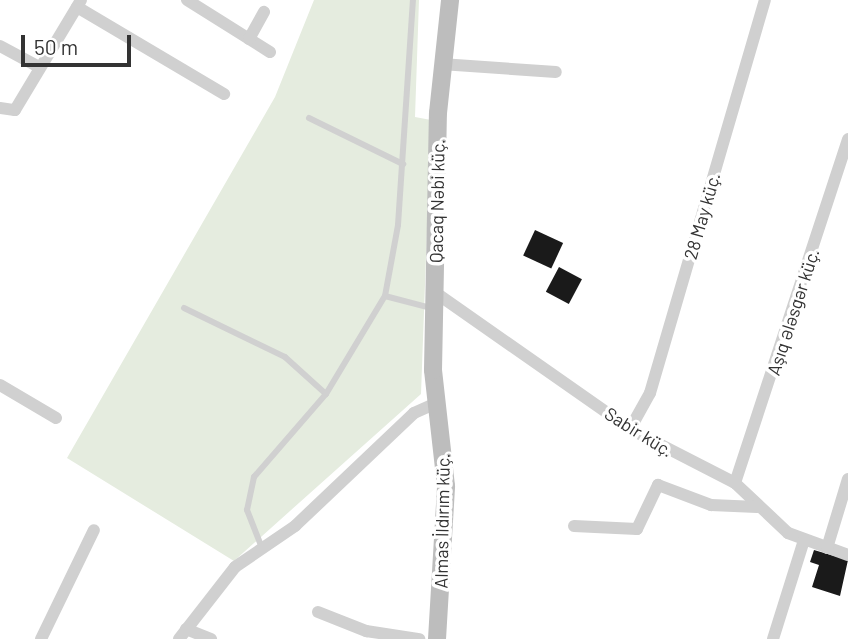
<!DOCTYPE html>
<html>
<head>
<meta charset="utf-8">
<style>
  body { margin:0 }
  #map { position:relative; width:848px; height:639px; overflow:hidden; background:#fff; font-family:Barlow,sans-serif }
  div>[style] { position:absolute }
  [style*='--x'] { left:calc(var(--x)*1px); top:calc(var(--y)*1px); width:calc(var(--w)*1px); rotate:calc(var(--a)*1deg) }
  .green>* { inset:0; background:#e5ecdf }
  .building>* { inset:0; background:#1a1a1a; transform-origin:0 0 }
  .lane>* { height:6px; margin:-3px; padding:0 3px; transform-origin:3px; border-radius:3px; background:#d0d0d0 }
  .street>* { height:12px; margin:-6px; padding:0 6px; transform-origin:6px; border-radius:6px; background:#d0d0d0 }
  .secondary>* { height:18px; margin:-9px; padding:0 9px; transform-origin:9px; border-radius:9px; background:#bdbdbd }
  span { translate:-50% -50%; white-space:nowrap; text-align:center; line-height:1.15; -webkit-text-stroke:7px #fff; paint-order:stroke }
  .street-label { font-size:18px; color:#333 }
  .scale { position:absolute; left:21px; top:35px; width:110px; height:32px; box-sizing:border-box; border:4px solid #333; border-top:0; padding-left:9px; font-size:21px; line-height:24px; white-space:nowrap; color:#333; -webkit-text-stroke:5px #fff; paint-order:stroke }
</style>
</head>
<body>
<div id="map">
  <div class="green">
    <i style="clip-path:polygon(314px 0,419px 0,415px 117px,431px 120px,421px 394px,234px 561px,67px 458px,275px 97px)"></i>
  </div>
  <div class="building">
    <i style="left:535px;top:230px;width:31px;height:28px;rotate:25deg"></i>
    <i style="left:559px;top:267px;width:26px;height:28px;rotate:28deg"></i>
    <i style="clip-path:polygon(814px 550px,848px 560px,840px 596px,812px 587px,819px 565px,810px 562px)"></i>
  </div>
  <div class="lane">
    <i style="--x:309;--y:118;--w:105;--a:26.1"></i>
    <i style="--x:385;--y:296;--w:48;--a:14.6"></i>
    <i style="--x:184;--y:308;--w:112;--a:25.9"></i>
    <i style="--x:285;--y:357;--w:55;--a:42.1"></i>
    <i style="--x:262;--y:548;--w:41;--a:-111.5"></i>
    <i style="--x:247;--y:510;--w:34;--a:-78"></i>
    <i style="--x:254;--y:477;--w:110;--a:-49.1"></i>
    <i style="--x:326;--y:394;--w:114;--a:-59"></i>
    <i style="--x:385;--y:296;--w:72;--a:-79.6"></i>
    <i style="--x:398;--y:225;--w:225;--a:-86.2"></i>
  </div>
  <div class="street">
    <i style="--x:187;--y:0;--w:98;--a:32.1"></i>
    <i style="--x:77;--y:7;--w:171;--a:30.6"></i>
    <i style="--x:249;--y:39;--w:31;--a:-61"></i>
    <i style="--x:0;--y:46;--w:44;--a:28.3"></i>
    <i style="--x:441;--y:64;--w:115;--a:4"></i>
    <i style="--x:0;--y:108;--w:15;--a:8"></i>
    <i style="--x:15;--y:110;--w:128;--a:-59"></i>
    <i style="--x:436;--y:293;--w:237;--a:35"></i>
    <i style="--x:630;--y:429;--w:118;--a:27.2"></i>
    <i style="--x:735;--y:483;--w:73;--a:43.3"></i>
    <i style="--x:788;--y:533;--w:64;--a:20.1"></i>
    <i style="--x:0;--y:385;--w:65;--a:30.5"></i>
    <i style="--x:630;--y:429;--w:41;--a:-60.9"></i>
    <i style="--x:650;--y:393;--w:409;--a:-73.7"></i>
    <i style="--x:735;--y:483;--w:362;--a:-71.8"></i>
    <i style="--x:574;--y:526;--w:63;--a:2.7"></i>
    <i style="--x:637;--y:529;--w:49;--a:-64.5"></i>
    <i style="--x:658;--y:485;--w:57;--a:20.7"></i>
    <i style="--x:711;--y:505;--w:46;--a:2.5"></i>
    <i style="--x:827;--y:548;--w:72;--a:-73.1"></i>
    <i style="--x:318;--y:612;--w:52;--a:21.6"></i>
    <i style="--x:366;--y:631;--w:54;--a:8.6"></i>
    <i style="--x:186;--y:629;--w:27;--a:22"></i>
    <i style="--x:41;--y:639;--w:121;--a:-64.1"></i>
    <i style="--x:179;--y:639;--w:91;--a:-52.1"></i>
    <i style="--x:235;--y:567;--w:73;--a:-34.3"></i>
    <i style="--x:295;--y:526;--w:164;--a:-43.5"></i>
    <i style="--x:414;--y:413;--w:24;--a:-24"></i>
    <i style="--x:773;--y:639;--w:104;--a:-72.6"></i>
  </div>
  <div class="secondary">
    <i style="--x:437;--y:639;--w:153;--a:-86.6"></i>
    <i style="--x:446;--y:486;--w:117;--a:-96.4"></i>
    <i style="--x:433;--y:370;--w:257;--a:-88.9"></i>
    <i style="--x:438;--y:113;--w:114;--a:-83.9"></i>
  </div>
  <div class="street-label">
    <span style="left:437px;top:201px;rotate:-89deg">Qacaq Nəbi küç.</span>
    <span style="left:702px;top:216px;rotate:-74deg">28 May küç.</span>
    <span style="left:793px;top:312px;rotate:-72deg">Aşıq Ələsgər küç.</span>
    <span style="left:639px;top:432px;rotate:32deg">Sabir küç.</span>
    <span style="left:442px;top:521px;rotate:-89deg">Almas İldırım küç.</span>
  </div>
  <div class="scale">50 m</div>
</div>
</body>
</html>
